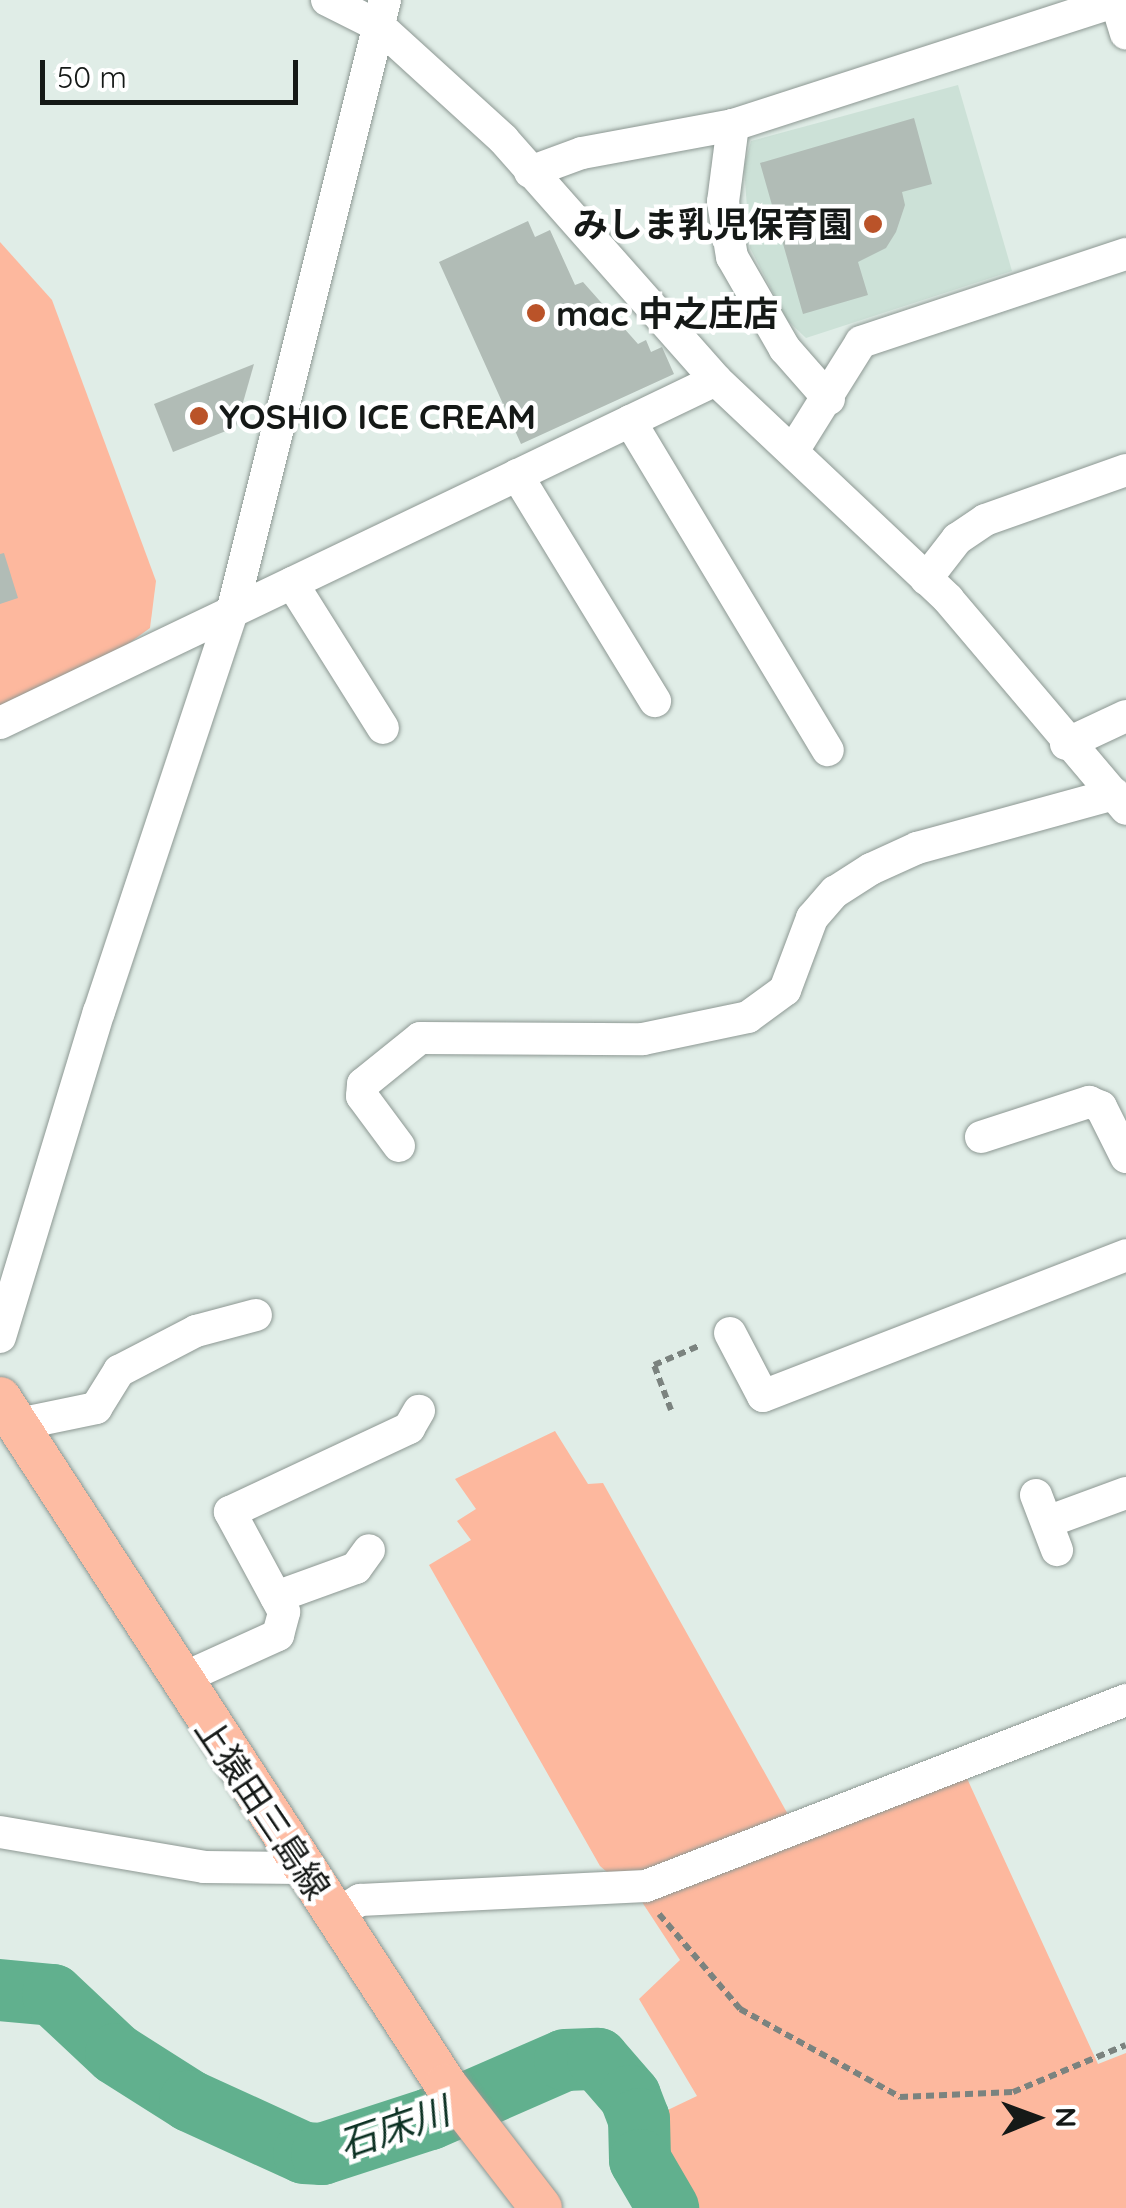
<!DOCTYPE html>
<html>
<head>
<meta charset="utf-8">
<style>
  body { margin:0 }
  #map { position:relative; width:1126px; height:2208px; overflow:hidden; background:#e0ede7; font-family:Quicksand,"Noto Sans JP",sans-serif }
  div>[style] { position:absolute }
  [style*='--x'] { left:calc(var(--x)*1px); top:calc(var(--y)*1px); width:calc(var(--w)*1px); rotate:calc(var(--a)*1deg) }
  .built>* { inset:0; background:#cce1d7 }
  .green>* { inset:0; background:#fdb89e }
  .river>* { height:62px; margin:-31px; padding:0 31px; transform-origin:31px; border-radius:31px; background:#61b08e }
  .building>* { inset:0; background:#b1bcb6 }
  .path>* { height:6px; margin-top:-3px; transform-origin:0; background:repeating-linear-gradient(90deg,#7b837f 0 8px,transparent 0 13px) }
  .roads { filter:drop-shadow(0 0 2px #8d9893) drop-shadow(0 0 2px #8d9893) }
  .minor>* { height:32px; margin:-16px; padding:0 16px; transform-origin:16px; border-radius:16px; background:#fff }
  .major>* { height:42px; margin:-21px; padding:0 21px; transform-origin:21px; border-radius:21px; background:#fdbca3 }
  .dots>* { width:28px; height:28px; translate:-50% -50%; box-sizing:border-box; border:5px solid #fff; border-radius:50% }
  span { translate:-50% -50%; white-space:nowrap; text-align:center; line-height:1.15; -webkit-text-stroke:9px #fff; paint-order:stroke }
  .poi-label { font-size:35px; color:#151917; font-weight:700 }
  .right { translate:-100% -50%; text-align:right }
  .left { translate:0 -50%; text-align:left }
  .street-label { font-size:35px; color:#151917 }
  .water-label { font-size:38px; color:#0d3224; font-style:italic }
  .north { position:absolute; left:986px; top:2068px; width:100px; height:100px; -webkit-text-stroke:8px #fff; paint-order:stroke; rotate:89deg; font-size:28px; font-weight:700; line-height:40px; text-align:center; color:#151917 }
  .north::after { content:''; display:block; margin:auto; width:35px; height:45px; background:#151917; clip-path:polygon(50% 0,100% 100%,50% 72%,0 100%) }
  .scale { position:absolute; left:40px; top:60px; width:258px; height:45px; box-sizing:border-box; border:5px solid #151917; border-top:0; padding-left:12px; font-size:30px; line-height:35px; white-space:nowrap; color:#151917; -webkit-text-stroke:8px #fff; paint-order:stroke }
</style>
</head>
<body>
<div id="map">
  <div class="built">
    <i style="clip-path:polygon(958px 85px,1012px 271px,806px 338px,787px 320px,750px 248px,744px 167px,751px 141px)"></i>
  </div>
  <div class="green">
    <i style="clip-path:polygon(0 242px,52px 300px,156px 581px,150px 628px,84px 676px,0 715px)"></i>
    <i style="clip-path:polygon(555px 1431px,588px 1484px,603px 1483px,790px 1818px,965px 1774px,1098px 2064px,1126px 2053px,1126px 2208px,682px 2208px,656px 2165px,651px 2118px,697px 2096px,639px 1999px,680px 1960px,642px 1902px,600px 1866px,429px 1565px,471px 1540px,457px 1521px,476px 1509px,455px 1479px)"></i>
  </div>
  <div class="river">
    <i style="--x:0;--y:1990;--w:53;--a:5.4"></i>
    <i style="--x:53;--y:1995;--w:86;--a:43.1"></i>
    <i style="--x:116;--y:2054;--w:88;--a:32.4"></i>
    <i style="--x:190;--y:2101;--w:125;--a:24.5"></i>
    <i style="--x:304;--y:2153;--w:18;--a:3"></i>
    <i style="--x:322;--y:2154;--w:114;--a:-18"></i>
    <i style="--x:430;--y:2119;--w:147;--a:-23.6"></i>
    <i style="--x:565;--y:2060;--w:33;--a:-2"></i>
    <i style="--x:598;--y:2059;--w:49;--a:49.1"></i>
    <i style="--x:630;--y:2096;--w:25;--a:69"></i>
    <i style="--x:639;--y:2119;--w:41;--a:88.6"></i>
    <i style="--x:640;--y:2160;--w:56;--a:59.7"></i>
  </div>
  <div class="building">
    <i style="clip-path:polygon(914px 118px,932px 184px,902px 192px,905px 205px,896px 232px,886px 248px,858px 262px,868px 295px,803px 314px,760px 163px)"></i>
    <i style="clip-path:polygon(528px 221px,535px 237px,550px 230px,575px 285px,583px 282px,638px 344px,646px 340px,651px 352px,662px 347px,674px 374px,521px 444px,439px 262px)"></i>
    <i style="clip-path:polygon(254px 364px,236px 427px,173px 452px,154px 404px)"></i>
    <i style="clip-path:polygon(4px 553px,18px 598px,0 604px,0 554px)"></i>
  </div>
  <div class="path">
    <i style="--x:671;--y:1410;--w:48;--a:-110.7"></i>
    <i style="--x:654;--y:1365;--w:51;--a:-23.1"></i>
    <i style="--x:659;--y:1914;--w:125;--a:49.5"></i>
    <i style="--x:740;--y:2009;--w:183;--a:28.8"></i>
    <i style="--x:900;--y:2097;--w:113;--a:-2.5"></i>
    <i style="--x:1013;--y:2092;--w:122;--a:-22.6"></i>
  </div>
  <div class="roads">
    <div class="minor">
      <i style="--x:327;--y:0;--w:58;--a:26.6"></i>
      <i style="--x:379;--y:26;--w:168;--a:42.3"></i>
      <i style="--x:503;--y:139;--w:322;--a:48.5"></i>
      <i style="--x:716;--y:380;--w:319;--a:43.3"></i>
      <i style="--x:948;--y:599;--w:275;--a:49.7"></i>
      <i style="--x:1116;--y:1;--w:34;--a:73"></i>
      <i style="--x:530;--y:172;--w:55;--a:-20.1"></i>
      <i style="--x:582;--y:153;--w:154;--a:-10.5"></i>
      <i style="--x:829;--y:399;--w:67;--a:-131.3"></i>
      <i style="--x:785;--y:349;--w:106;--a:-119.9"></i>
      <i style="--x:732;--y:257;--w:56;--a:-99.3"></i>
      <i style="--x:723;--y:202;--w:78;--a:-82.6"></i>
      <i style="--x:733;--y:125;--w:406;--a:-17.9"></i>
      <i style="--x:630;--y:421;--w:384;--a:59"></i>
      <i style="--x:793;--y:451;--w:128;--a:-58"></i>
      <i style="--x:861;--y:342;--w:279;--a:-18.4"></i>
      <i style="--x:517;--y:475;--w:265;--a:58.6"></i>
      <i style="--x:926;--y:579;--w:51;--a:-52.2"></i>
      <i style="--x:957;--y:539;--w:34;--a:-34"></i>
      <i style="--x:985;--y:520;--w:150;--a:-19.5"></i>
      <i style="--x:292;--y:583;--w:171;--a:57.9"></i>
      <i style="--x:0;--y:723;--w:794;--a:-25.6"></i>
      <i style="--x:1066;--y:744;--w:66;--a:-25"></i>
      <i style="--x:981;--y:1137;--w:114;--a:-18"></i>
      <i style="--x:1089;--y:1102;--w:13;--a:23"></i>
      <i style="--x:1101;--y:1107;--w:56;--a:63.4"></i>
      <i style="--x:399;--y:1146;--w:62;--a:-126.5"></i>
      <i style="--x:362;--y:1096;--w:12;--a:-85"></i>
      <i style="--x:363;--y:1084;--w:73;--a:-38.9"></i>
      <i style="--x:420;--y:1038;--w:223;--a:0.3"></i>
      <i style="--x:643;--y:1039;--w:107;--a:-11.8"></i>
      <i style="--x:748;--y:1017;--w:46;--a:-36.1"></i>
      <i style="--x:785;--y:990;--w:77;--a:-69.4"></i>
      <i style="--x:812;--y:918;--w:35;--a:-49"></i>
      <i style="--x:835;--y:892;--w:43;--a:-32.6"></i>
      <i style="--x:871;--y:869;--w:51;--a:-24.5"></i>
      <i style="--x:917;--y:848;--w:205;--a:-15.3"></i>
      <i style="--x:730;--y:1333;--w:71;--a:62.4"></i>
      <i style="--x:763;--y:1396;--w:389;--a:-21.2"></i>
      <i style="--x:0;--y:1337;--w:340;--a:-73.1"></i>
      <i style="--x:99;--y:1012;--w:422;--a:-71.6"></i>
      <i style="--x:232;--y:612;--w:631;--a:-75.96"></i>
      <i style="--x:19;--y:1424;--w:79;--a:-11.7"></i>
      <i style="--x:96;--y:1408;--w:44;--a:-58.1"></i>
      <i style="--x:119;--y:1371;--w:87;--a:-27.5"></i>
      <i style="--x:196;--y:1331;--w:62;--a:-14.9"></i>
      <i style="--x:1036;--y:1495;--w:59;--a:69.1"></i>
      <i style="--x:1047;--y:1522;--w:84;--a:-20.2"></i>
      <i style="--x:276;--y:1597;--w:85;--a:-19.9"></i>
      <i style="--x:356;--y:1568;--w:22;--a:-54"></i>
      <i style="--x:179;--y:1680;--w:109;--a:-24.4"></i>
      <i style="--x:278;--y:1635;--w:24;--a:-75"></i>
      <i style="--x:284;--y:1612;--w:114;--a:-118.4"></i>
      <i style="--x:230;--y:1512;--w:198;--a:-25.1"></i>
      <i style="--x:409;--y:1428;--w:20;--a:-60"></i>
      <i style="--x:0;--y:1832;--w:207;--a:9.7"></i>
      <i style="--x:204;--y:1867;--w:97;--a:0.6"></i>
      <i style="--x:335;--y:1916;--w:30;--a:-33"></i>
      <i style="--x:360;--y:1900;--w:286;--a:-2.8"></i>
      <i style="--x:646;--y:1886;--w:515;--a:-21.18"></i>
    </div>
    <div class="major">
      <i style="--x:0;--y:1398;--w:819;--a:57.01"></i>
      <i style="--x:446;--y:2085;--w:155;--a:52.3"></i>
    </div>
  </div>
  <div class="dots">
    <i style="left:873px;top:224px;background:#ba5329"></i>
    <i style="left:536px;top:313px;background:#ba5329"></i>
    <i style="left:199px;top:416px;background:#ba5329"></i>
  </div>
  <div class="poi-label">
    <span class="right" style="left:853px;top:224px">みしま乳児保育園</span>
    <span class="left" style="left:556px;top:313px">mac 中之庄店</span>
    <span class="left" style="left:219px;top:416px">YOSHIO ICE CREAM</span>
  </div>
  <div class="street-label">
    <span style="left:263px;top:1808px;rotate:56deg">上猿田三島線</span>
  </div>
  <div class="water-label">
    <span style="left:394px;top:2128px;rotate:-19deg">石床川</span>
  </div>
  <div class="north">N</div>
  <div class="scale">50 m</div>
</div>
</body>
</html>
